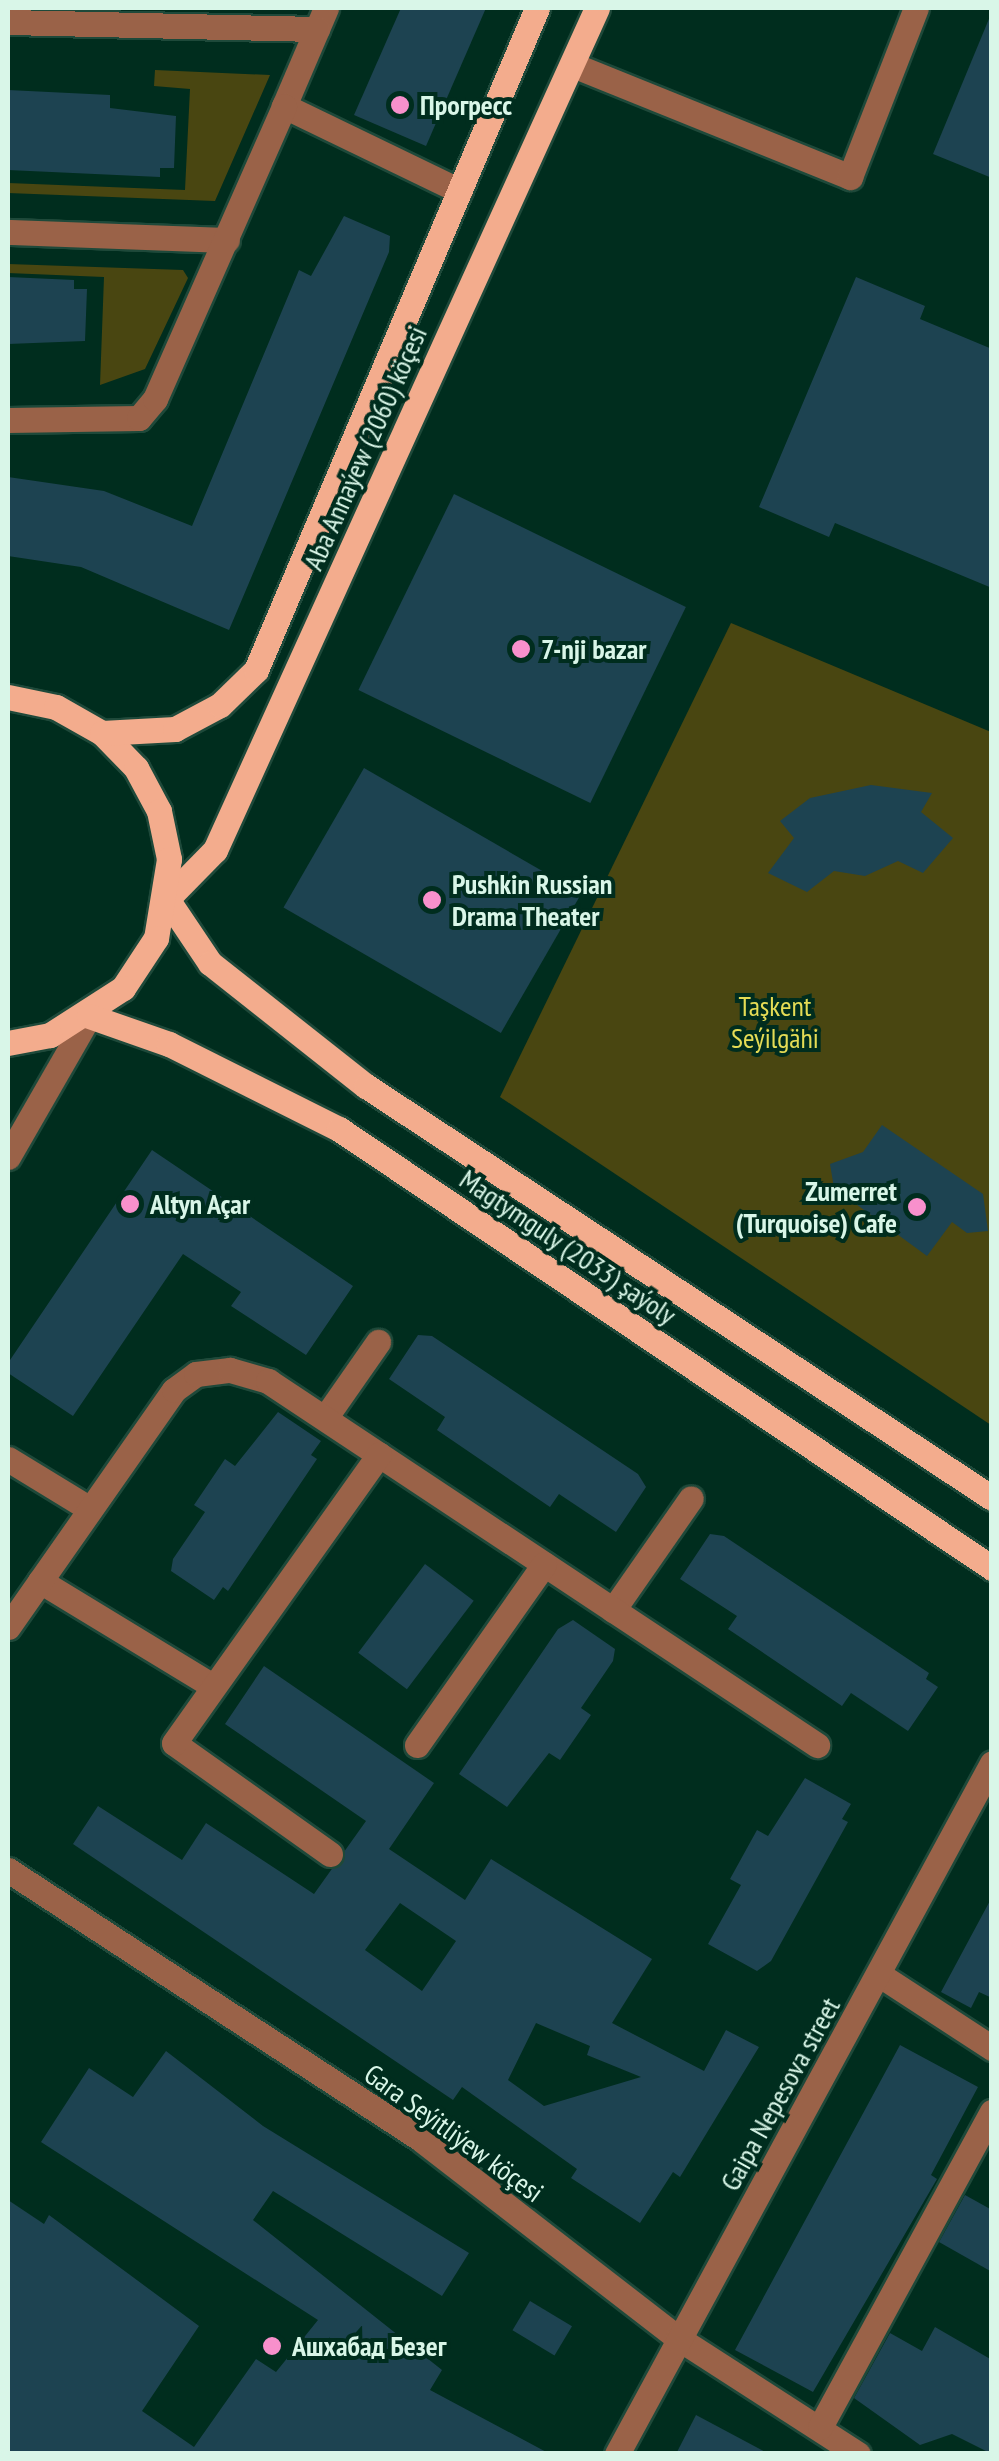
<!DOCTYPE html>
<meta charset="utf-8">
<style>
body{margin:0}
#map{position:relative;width:999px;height:2461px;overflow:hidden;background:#002d1e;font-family:"PT Sans Narrow",sans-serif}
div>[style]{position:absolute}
.green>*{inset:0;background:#494611}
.building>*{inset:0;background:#1d4351;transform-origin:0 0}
.roads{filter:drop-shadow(2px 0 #1e493a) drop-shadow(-2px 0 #1e493a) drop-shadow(0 2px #1e493a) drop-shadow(0 -2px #1e493a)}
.minor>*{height:25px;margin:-12.5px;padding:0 12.5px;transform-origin:12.5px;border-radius:12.5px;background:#9a6248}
.major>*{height:25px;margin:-12.5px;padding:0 12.5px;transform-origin:12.5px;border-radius:12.5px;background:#f3ac8d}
.dots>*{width:28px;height:28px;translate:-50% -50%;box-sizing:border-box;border:5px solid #002d1e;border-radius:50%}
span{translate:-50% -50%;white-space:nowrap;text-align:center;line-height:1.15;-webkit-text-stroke:8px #002d1e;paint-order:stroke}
.poi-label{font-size:28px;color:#d9f6e8;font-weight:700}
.left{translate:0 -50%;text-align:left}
.right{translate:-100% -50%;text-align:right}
.street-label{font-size:28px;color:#d9f6e8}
.park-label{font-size:28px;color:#e5dc55}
.frame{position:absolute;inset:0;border:10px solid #d9f6e8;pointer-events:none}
</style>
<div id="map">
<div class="green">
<div style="clip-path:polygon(155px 70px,270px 75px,215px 201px,8px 193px,8px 183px,185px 190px,190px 89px,154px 86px)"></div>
<div style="clip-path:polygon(8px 264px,183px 270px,188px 278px,145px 369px,100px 385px,104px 277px,8px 273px)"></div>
<div style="clip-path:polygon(731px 623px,991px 732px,991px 1425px,500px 1097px)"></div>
</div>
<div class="building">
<div style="clip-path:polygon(401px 8px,486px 8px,426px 146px,354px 115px)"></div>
<div style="clip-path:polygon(991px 14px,992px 14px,992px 178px,933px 154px)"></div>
<div style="clip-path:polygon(8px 90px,110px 95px,110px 108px,176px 116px,174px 168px,160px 168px,160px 177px,8px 170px)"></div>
<div style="clip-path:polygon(344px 216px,390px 236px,389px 252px,229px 630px,81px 567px,8px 556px,8px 477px,104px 491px,192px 526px,299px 270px,311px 276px)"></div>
<div style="clip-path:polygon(8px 277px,74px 280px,74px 289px,87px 289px,85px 341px,8px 344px)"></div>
<div style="clip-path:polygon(856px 277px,925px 306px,920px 319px,992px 349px,992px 588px,835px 523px,829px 537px,759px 507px)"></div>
<div style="left:454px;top:494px;width:258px;height:218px;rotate:26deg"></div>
<div style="left:364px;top:768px;width:251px;height:161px;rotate:30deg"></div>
<div style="clip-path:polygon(871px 785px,932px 793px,921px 812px,953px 838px,923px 873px,898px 861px,865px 876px,834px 871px,807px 892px,768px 873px,794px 838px,780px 821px,810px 798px)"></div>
<div style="clip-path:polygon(882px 1125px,983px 1194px,988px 1231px,967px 1233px,952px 1222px,927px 1256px,834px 1188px,830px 1164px,863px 1152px)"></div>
<div style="clip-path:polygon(152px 1150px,353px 1286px,306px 1355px,231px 1306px,241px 1292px,183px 1254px,73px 1416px,8px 1373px,8px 1363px)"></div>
<div style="clip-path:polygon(418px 1335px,432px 1336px,638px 1474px,646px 1487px,616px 1532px,559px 1494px,550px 1507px,437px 1430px,445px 1417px,389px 1379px)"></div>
<div style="clip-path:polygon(278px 1412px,321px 1441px,311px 1455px,317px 1459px,228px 1591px,223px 1587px,214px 1600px,171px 1571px,173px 1559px,205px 1512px,194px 1505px,225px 1459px,235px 1466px)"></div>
<div style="clip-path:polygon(710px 1534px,724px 1536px,929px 1673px,926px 1679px,938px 1687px,908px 1731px,851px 1693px,842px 1706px,728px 1629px,737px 1616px,680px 1579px)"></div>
<div style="left:425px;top:1564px;width:61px;height:111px;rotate:37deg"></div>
<div style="clip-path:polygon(573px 1620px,615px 1649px,613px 1661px,581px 1708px,591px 1715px,560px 1760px,549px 1753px,507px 1807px,459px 1774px,558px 1629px)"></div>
<div style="clip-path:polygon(evenodd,264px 1666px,434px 1783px,389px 1849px,465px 1900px,491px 1859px,652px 1959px,612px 2023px,704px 2071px,726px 2030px,759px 2047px,680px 2177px,673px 2172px,640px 2223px,571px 2178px,577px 2169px,462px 2087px,453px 2100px,73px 1844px,98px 1806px,182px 1860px,206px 1823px,314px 1894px,366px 1821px,225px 1724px,264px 1666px,400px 1903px,456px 1941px,422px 1991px,365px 1950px,400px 1903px,264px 1666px,536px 2023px,590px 2046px,587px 2055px,641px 2077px,544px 2106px,508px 2080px,536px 2023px)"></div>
<div style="clip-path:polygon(805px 1778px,851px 1804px,842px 1819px,848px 1822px,771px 1961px,757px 1971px,708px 1944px,741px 1885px,730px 1879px,757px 1830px,768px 1836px)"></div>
<div style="clip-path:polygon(992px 1897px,992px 1998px,979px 1992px,971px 2008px,941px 1992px)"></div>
<div style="clip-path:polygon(900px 2045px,978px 2087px,931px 2175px,937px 2179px,813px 2392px,735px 2350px)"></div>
<div style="clip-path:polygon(166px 2051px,263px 2126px,469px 2253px,442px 2296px,273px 2191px,253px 2220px,442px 2370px,430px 2390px,550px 2454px,8px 2454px,8px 2200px,44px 2224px,49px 2215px,199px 2326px,142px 2411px,194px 2447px,256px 2359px,276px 2372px,318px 2320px,41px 2142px,89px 2068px,133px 2097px)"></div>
<div style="clip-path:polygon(965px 2195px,992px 2210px,992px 2272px,939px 2242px)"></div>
<div style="left:530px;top:2301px;width:49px;height:34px;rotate:31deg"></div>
<div style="clip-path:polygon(935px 2327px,992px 2360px,992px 2454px,952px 2434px,920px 2445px,854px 2398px,890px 2333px,922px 2351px)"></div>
<div style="clip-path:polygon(696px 2415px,769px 2454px,676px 2454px)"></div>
</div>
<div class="roads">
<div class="minor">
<div style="left:326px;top:8px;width:107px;rotate:113.2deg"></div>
<div style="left:284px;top:106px;width:195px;rotate:25.8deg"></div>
<div style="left:8px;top:22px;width:309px;rotate:1.3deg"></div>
<div style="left:573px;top:65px;width:299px;rotate:22deg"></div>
<div style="left:850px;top:177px;width:181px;rotate:-68.7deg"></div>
<div style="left:8px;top:232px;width:219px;rotate:2.1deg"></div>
<div style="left:8px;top:420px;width:131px;rotate:-0.9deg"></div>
<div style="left:139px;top:418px;width:25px;rotate:-50deg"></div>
<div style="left:155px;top:399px;width:320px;rotate:-66.2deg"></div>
<div style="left:8px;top:1157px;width:163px;rotate:-60.1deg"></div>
<div style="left:325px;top:1418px;width:93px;rotate:-55.1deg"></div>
<div style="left:8px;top:1459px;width:96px;rotate:31.4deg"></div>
<div style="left:40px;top:1581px;width:200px;rotate:31.3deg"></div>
<div style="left:613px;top:1610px;width:136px;rotate:-55.1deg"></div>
<div style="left:8px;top:1627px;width:289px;rotate:-55deg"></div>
<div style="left:174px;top:1390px;width:27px;rotate:-36deg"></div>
<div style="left:196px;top:1374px;width:34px;rotate:-7deg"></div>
<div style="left:230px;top:1370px;width:40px;rotate:16deg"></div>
<div style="left:268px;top:1381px;width:659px;rotate:33.55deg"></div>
<div style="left:417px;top:1745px;width:221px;rotate:-54.9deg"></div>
<div style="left:330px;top:1854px;width:191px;rotate:-144.6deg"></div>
<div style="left:174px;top:1743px;width:354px;rotate:-54.6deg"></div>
<div style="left:8px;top:1870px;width:496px;rotate:33.1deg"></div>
<div style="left:423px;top:2141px;width:322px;rotate:37.7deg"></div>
<div style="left:678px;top:2338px;width:214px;rotate:32.8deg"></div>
<div style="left:880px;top:1975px;width:134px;rotate:33.1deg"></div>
<div style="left:820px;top:2427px;width:359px;rotate:-61.4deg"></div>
<div style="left:617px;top:2454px;width:786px;rotate:-61.51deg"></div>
</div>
<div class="major">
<div style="left:597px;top:8px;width:925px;rotate:114.4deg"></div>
<div style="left:215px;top:850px;width:69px;rotate:134.4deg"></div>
<div style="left:167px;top:899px;width:77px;rotate:56.1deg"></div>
<div style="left:210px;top:963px;width:199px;rotate:38.3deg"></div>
<div style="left:366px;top:1086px;width:749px;rotate:33.35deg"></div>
<div style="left:8px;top:697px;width:49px;rotate:11.8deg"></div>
<div style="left:56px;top:707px;width:53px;rotate:29.5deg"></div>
<div style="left:102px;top:733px;width:49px;rotate:45.8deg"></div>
<div style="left:136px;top:768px;width:49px;rotate:61.9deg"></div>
<div style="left:159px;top:811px;width:49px;rotate:78.2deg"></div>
<div style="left:169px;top:859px;width:80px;rotate:99.3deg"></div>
<div style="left:156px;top:938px;width:60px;rotate:123.4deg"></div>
<div style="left:123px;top:988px;width:87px;rotate:147.2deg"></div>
<div style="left:50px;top:1035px;width:43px;rotate:169.2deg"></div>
<div style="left:102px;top:733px;width:73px;rotate:-3.1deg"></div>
<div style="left:175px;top:729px;width:51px;rotate:-28.1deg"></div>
<div style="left:220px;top:705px;width:50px;rotate:-44.2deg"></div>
<div style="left:256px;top:670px;width:719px;rotate:-67deg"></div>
<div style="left:89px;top:1016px;width:85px;rotate:19.3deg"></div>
<div style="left:169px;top:1044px;width:190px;rotate:26.6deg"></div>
<div style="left:339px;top:1129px;width:787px;rotate:33.91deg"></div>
</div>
</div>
<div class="dots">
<div style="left:400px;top:105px;background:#f890cc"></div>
<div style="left:521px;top:649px;background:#f890cc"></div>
<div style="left:432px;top:900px;background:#f890cc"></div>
<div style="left:130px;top:1204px;background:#f890cc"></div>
<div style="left:917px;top:1207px;background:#f890cc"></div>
<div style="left:272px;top:2346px;background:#f890cc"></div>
</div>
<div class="poi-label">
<span class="left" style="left:420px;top:105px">Прогресс</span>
<span class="left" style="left:541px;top:649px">7-nji bazar</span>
<span class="left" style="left:452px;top:900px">Pushkin Russian<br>Drama Theater</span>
<span class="right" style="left:897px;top:1207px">Zumerret<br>(Turquoise) Cafe</span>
<span class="left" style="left:150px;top:1204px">Altyn Açar</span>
<span class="left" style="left:292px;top:2346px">Ашхабад Безег</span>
</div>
<div class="street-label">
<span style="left:365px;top:448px;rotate:-66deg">Aba Annaýew (2060) köçesi</span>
<span style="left:568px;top:1247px;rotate:34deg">Magtymguly (2033) şaýoly</span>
<span style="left:780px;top:2094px;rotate:-61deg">Gaipa Nepesova street</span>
<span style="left:454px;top:2133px;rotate:36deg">Gara Seýitliýew köçesi</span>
</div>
<div class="park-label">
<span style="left:775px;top:1022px">Taşkent<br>Seýilgähi</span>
</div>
<div class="frame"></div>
</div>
